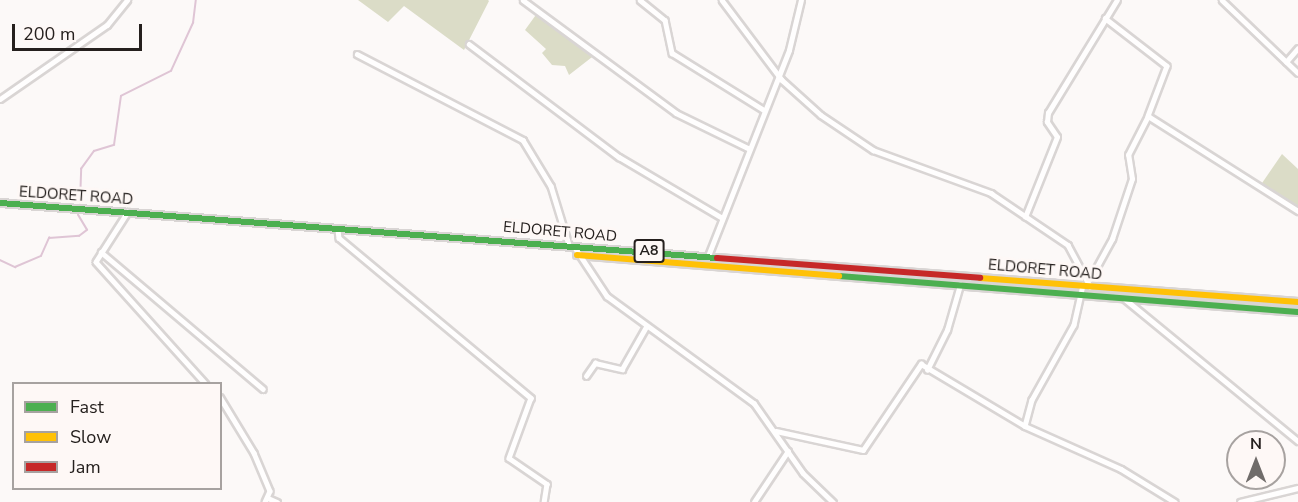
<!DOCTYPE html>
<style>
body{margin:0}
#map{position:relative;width:1298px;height:502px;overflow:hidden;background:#fcf9f8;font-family:"Nunito Sans",sans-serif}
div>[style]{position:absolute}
.forest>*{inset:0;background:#dbdcc7}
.stream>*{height:1.5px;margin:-0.75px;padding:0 0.75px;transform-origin:0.75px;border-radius:0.75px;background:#dfc5d5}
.roads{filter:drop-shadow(2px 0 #d9d5d4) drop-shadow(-2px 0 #d9d5d4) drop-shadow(0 2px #d9d5d4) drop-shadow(0 -2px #d9d5d4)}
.street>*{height:4.5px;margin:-2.25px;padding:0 2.25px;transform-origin:2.25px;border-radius:2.25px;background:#fffefe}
.fast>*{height:6px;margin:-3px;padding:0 3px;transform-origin:3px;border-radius:3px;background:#4caf50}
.slow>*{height:6px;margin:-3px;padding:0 3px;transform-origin:3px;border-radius:3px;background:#ffc107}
.jam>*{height:6px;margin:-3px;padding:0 3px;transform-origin:3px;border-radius:3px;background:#c62828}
span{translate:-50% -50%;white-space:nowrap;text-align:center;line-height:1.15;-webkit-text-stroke:6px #fef8f6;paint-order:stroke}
.shield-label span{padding:2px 4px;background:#fef8f6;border:2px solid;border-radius:4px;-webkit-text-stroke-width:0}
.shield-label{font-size:14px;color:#25201e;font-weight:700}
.street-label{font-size:15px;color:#25201e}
.legend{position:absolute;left:12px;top:382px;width:210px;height:108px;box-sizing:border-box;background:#fef8f6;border:2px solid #a7a2a0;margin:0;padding:8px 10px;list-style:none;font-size:18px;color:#25201e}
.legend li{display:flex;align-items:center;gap:12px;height:30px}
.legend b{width:30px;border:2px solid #a7a2a0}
.north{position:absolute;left:1226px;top:430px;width:60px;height:60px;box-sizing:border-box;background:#fef8f6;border:2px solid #a7a2a0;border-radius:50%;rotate:0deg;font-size:16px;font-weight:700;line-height:24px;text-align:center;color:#25201e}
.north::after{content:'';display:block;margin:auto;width:21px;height:27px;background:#706c6a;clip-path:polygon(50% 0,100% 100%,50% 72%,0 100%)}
.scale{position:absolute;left:12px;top:24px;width:130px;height:27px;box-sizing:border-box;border:3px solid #25201e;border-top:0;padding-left:8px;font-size:18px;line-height:21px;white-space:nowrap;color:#25201e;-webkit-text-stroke:4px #fef8f6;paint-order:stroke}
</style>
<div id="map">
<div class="forest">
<div style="clip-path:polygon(358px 0,488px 0,489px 1px,464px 50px,404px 6px,388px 22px)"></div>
<div style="clip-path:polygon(538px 12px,596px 54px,569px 75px,565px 66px,552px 65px,542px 53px,546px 49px,525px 30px)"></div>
<div style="clip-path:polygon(1282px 154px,1298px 169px,1298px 214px,1258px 189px)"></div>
</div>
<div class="stream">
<div style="left:80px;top:203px;width:34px;rotate:-88deg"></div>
<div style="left:81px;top:169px;width:22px;rotate:-54deg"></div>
<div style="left:94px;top:151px;width:21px;rotate:-17deg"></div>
<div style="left:114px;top:145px;width:49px;rotate:-81.9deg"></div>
<div style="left:121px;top:96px;width:56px;rotate:-26.6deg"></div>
<div style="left:171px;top:71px;width:53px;rotate:-65.4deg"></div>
<div style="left:193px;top:23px;width:23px;rotate:-83deg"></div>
<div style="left:0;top:260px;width:17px;rotate:25deg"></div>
<div style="left:15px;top:267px;width:28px;rotate:-23deg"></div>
<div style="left:41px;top:256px;width:20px;rotate:-66deg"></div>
<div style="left:49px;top:238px;width:30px;rotate:-4deg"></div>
<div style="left:79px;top:236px;width:10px;rotate:-37deg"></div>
<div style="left:87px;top:230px;width:17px;rotate:-121deg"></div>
</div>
<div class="roads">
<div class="street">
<div style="left:523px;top:0;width:190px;rotate:36.4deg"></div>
<div style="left:676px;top:113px;width:80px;rotate:25.9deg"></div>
<div style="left:640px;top:0;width:32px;rotate:39deg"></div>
<div style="left:665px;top:20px;width:34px;rotate:78deg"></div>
<div style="left:672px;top:53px;width:108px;rotate:31.8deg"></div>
<div style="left:722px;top:0;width:100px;rotate:53.1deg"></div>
<div style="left:782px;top:80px;width:52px;rotate:41.9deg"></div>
<div style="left:821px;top:115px;width:63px;rotate:33.9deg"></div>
<div style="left:873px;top:150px;width:126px;rotate:20deg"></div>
<div style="left:991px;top:193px;width:93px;rotate:34deg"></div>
<div style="left:1068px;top:245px;width:47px;rotate:61.8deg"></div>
<div style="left:1222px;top:0;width:105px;rotate:43.8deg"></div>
<div style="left:1105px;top:18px;width:78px;rotate:37.7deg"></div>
<div style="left:1167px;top:66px;width:53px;rotate:110.8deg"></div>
<div style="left:1148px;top:116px;width:178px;rotate:32.3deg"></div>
<div style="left:469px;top:44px;width:188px;rotate:37deg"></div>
<div style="left:619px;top:157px;width:118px;rotate:30.5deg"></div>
<div style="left:357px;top:54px;width:187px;rotate:27.4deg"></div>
<div style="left:523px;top:140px;width:54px;rotate:58.7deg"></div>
<div style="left:551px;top:186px;width:62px;rotate:73deg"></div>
<div style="left:1286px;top:62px;width:18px;rotate:-49deg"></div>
<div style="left:0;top:99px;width:130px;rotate:-34.7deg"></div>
<div style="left:107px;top:25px;width:32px;rotate:-51deg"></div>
<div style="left:128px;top:212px;width:59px;rotate:122.6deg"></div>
<div style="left:96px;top:262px;width:164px;rotate:48deg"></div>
<div style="left:1025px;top:217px;width:86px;rotate:-68.2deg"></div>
<div style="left:1057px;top:137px;width:18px;rotate:-124deg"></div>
<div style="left:1047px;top:122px;width:9px;rotate:-84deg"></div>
<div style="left:1048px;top:113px;width:132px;rotate:-58.6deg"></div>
<div style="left:338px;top:230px;width:8px;rotate:83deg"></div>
<div style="left:339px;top:238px;width:250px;rotate:39.8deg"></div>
<div style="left:531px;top:398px;width:64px;rotate:110.1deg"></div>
<div style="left:509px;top:458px;width:46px;rotate:34.4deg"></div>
<div style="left:547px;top:484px;width:18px;rotate:99deg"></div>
<div style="left:574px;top:246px;width:60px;rotate:56.6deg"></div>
<div style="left:607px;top:296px;width:182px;rotate:36.1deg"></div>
<div style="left:754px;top:403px;width:85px;rotate:55deg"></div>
<div style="left:803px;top:473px;width:42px;rotate:44deg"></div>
<div style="left:101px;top:252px;width:212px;rotate:40.2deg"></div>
<div style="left:708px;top:256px;width:221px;rotate:-68.5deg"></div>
<div style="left:789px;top:50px;width:51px;rotate:-76.5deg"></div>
<div style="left:1090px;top:279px;width:46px;rotate:-61.2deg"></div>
<div style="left:1112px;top:239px;width:63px;rotate:-71.6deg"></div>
<div style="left:1132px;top:179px;width:24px;rotate:-99deg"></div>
<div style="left:1128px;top:155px;width:44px;rotate:-62.9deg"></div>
<div style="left:1083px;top:285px;width:41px;rotate:102.7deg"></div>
<div style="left:1074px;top:325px;width:86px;rotate:119.2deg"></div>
<div style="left:1032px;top:400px;width:27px;rotate:105deg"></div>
<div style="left:1025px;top:426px;width:105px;rotate:24.1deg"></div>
<div style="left:1121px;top:469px;width:63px;rotate:31.4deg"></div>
<div style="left:1125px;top:299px;width:224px;rotate:39.4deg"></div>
<div style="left:927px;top:370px;width:45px;rotate:-63.4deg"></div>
<div style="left:947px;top:330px;width:47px;rotate:-73.9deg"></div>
<div style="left:586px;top:376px;width:16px;rotate:-55deg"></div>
<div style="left:595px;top:363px;width:28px;rotate:13deg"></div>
<div style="left:622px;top:369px;width:48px;rotate:-60.3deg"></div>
<div style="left:220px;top:397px;width:66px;rotate:58.7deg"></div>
<div style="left:254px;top:453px;width:41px;rotate:67.2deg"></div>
<div style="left:270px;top:491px;width:12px;rotate:114deg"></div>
<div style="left:776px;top:431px;width:89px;rotate:12.3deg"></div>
<div style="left:863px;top:450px;width:104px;rotate:-56deg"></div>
<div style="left:921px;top:364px;width:121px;rotate:30.8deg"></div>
<div style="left:268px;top:498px;width:10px;rotate:24deg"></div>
<div style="left:754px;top:502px;width:61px;rotate:-56.3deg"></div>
<div style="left:1240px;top:502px;width:60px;rotate:-13.6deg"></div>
</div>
<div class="fast">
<div style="left:0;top:203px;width:719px;rotate:4.39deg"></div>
<div style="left:839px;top:276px;width:460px;rotate:4.5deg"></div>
</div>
<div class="slow">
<div style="left:577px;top:255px;width:263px;rotate:4.6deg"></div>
<div style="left:980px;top:278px;width:319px;rotate:4.3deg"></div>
</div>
<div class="jam">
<div style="left:717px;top:258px;width:264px;rotate:4.3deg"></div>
</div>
</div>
<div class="shield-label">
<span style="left:649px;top:251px">A8</span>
</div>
<div class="street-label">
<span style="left:76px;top:196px;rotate:4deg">ELDORET ROAD</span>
<span style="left:560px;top:232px;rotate:5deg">ELDORET ROAD</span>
<span style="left:1045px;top:270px;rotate:5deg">ELDORET ROAD</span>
</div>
<ul class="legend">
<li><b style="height:8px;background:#4caf50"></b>Fast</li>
<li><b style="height:8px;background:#ffc107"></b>Slow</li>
<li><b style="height:8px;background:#c62828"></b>Jam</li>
</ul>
<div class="north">N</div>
<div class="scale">200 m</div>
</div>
